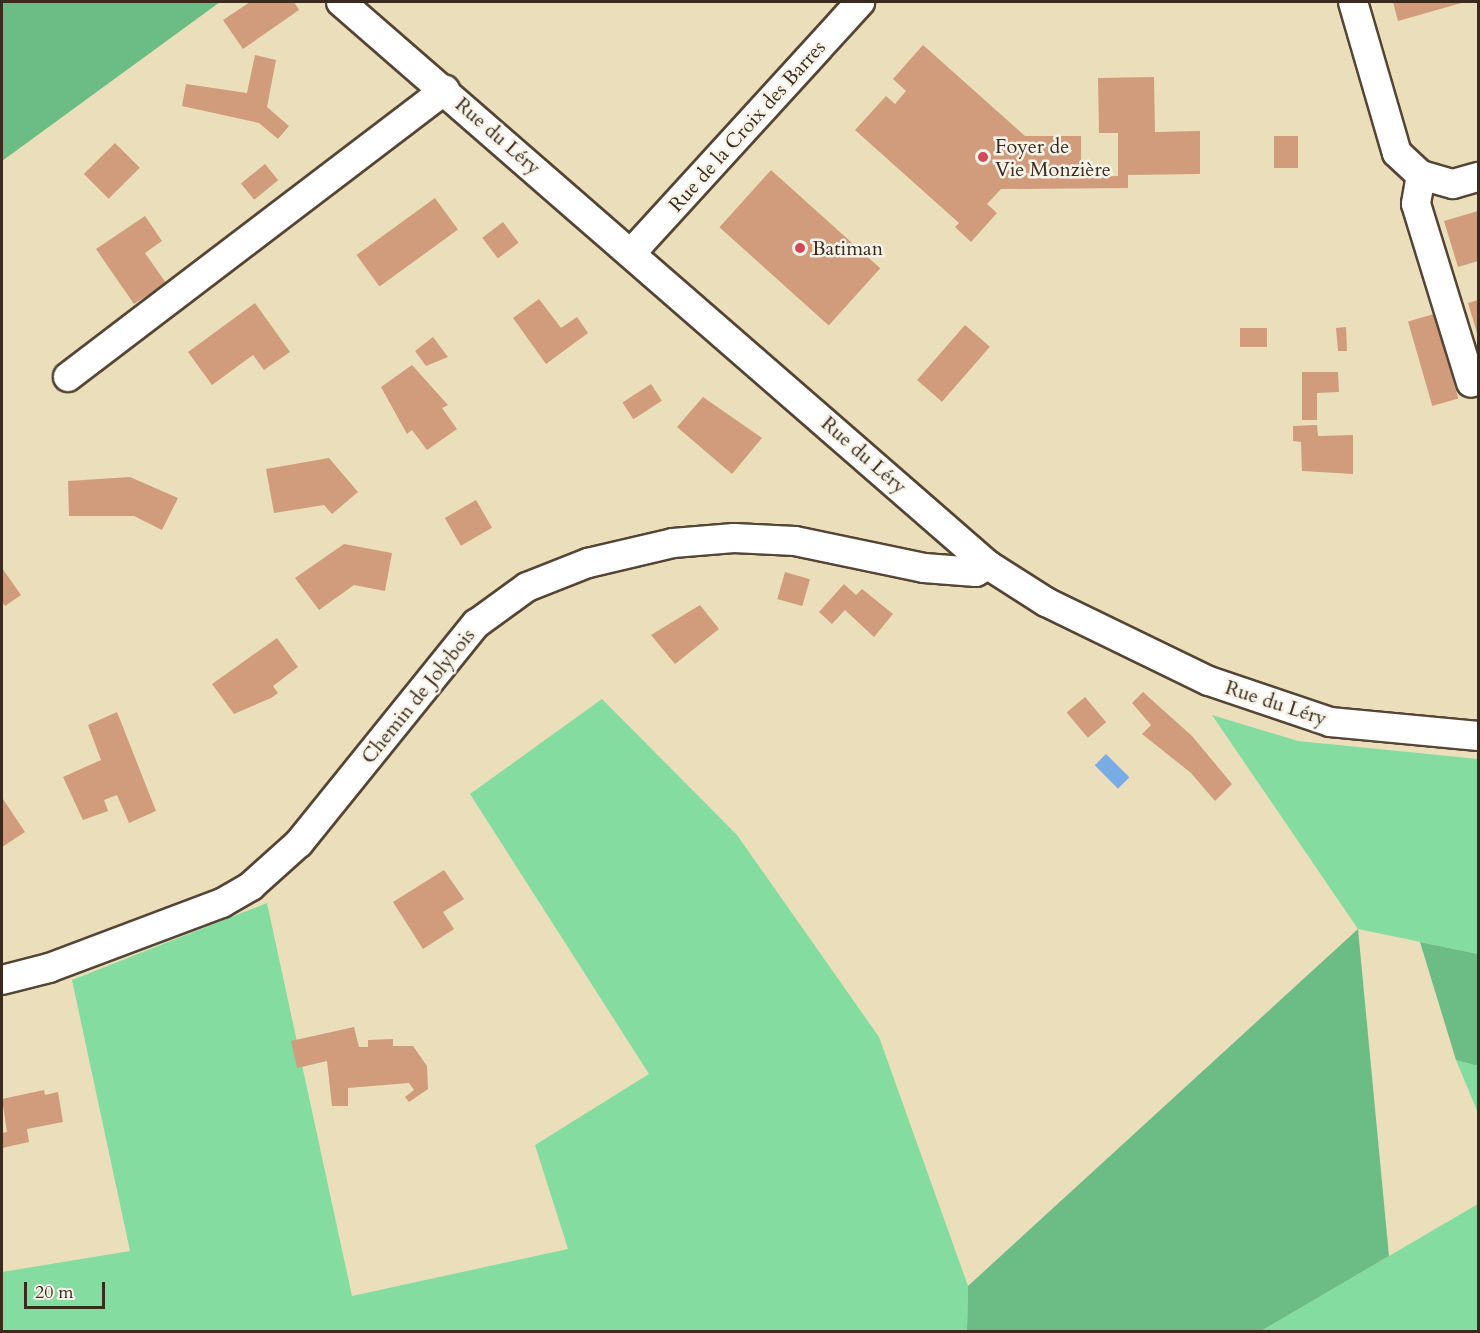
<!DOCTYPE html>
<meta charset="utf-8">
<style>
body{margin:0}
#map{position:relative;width:1480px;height:1333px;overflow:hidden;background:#eadfba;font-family:Cardo,serif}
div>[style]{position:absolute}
.green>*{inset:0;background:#85dca0}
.forest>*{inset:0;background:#6cbc86}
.water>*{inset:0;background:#79ace5;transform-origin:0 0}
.building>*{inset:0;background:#d09c7c;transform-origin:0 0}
.roads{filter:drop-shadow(2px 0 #554535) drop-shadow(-2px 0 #554535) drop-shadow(0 2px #554535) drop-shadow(0 -2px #554535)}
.minor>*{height:28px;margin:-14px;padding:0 14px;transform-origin:14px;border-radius:14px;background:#fff}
.dots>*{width:16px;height:16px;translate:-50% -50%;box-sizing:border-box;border:3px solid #f7f3e8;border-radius:50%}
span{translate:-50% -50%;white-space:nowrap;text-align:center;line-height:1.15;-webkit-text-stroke:5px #f7f3e8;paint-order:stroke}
.street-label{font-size:20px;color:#3b2a1e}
.poi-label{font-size:20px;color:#3b2a1e}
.left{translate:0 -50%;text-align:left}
.frame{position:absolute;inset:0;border:3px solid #3b2a1e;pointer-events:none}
.scale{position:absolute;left:24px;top:1282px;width:81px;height:27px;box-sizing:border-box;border:3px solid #3b2a1e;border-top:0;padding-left:8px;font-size:18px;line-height:21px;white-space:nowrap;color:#3b2a1e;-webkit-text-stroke:4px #f7f3e8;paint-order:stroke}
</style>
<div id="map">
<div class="green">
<div style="clip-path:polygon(602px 699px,737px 835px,879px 1037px,968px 1286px,967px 1332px,2px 1332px,2px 1272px,130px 1251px,72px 980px,267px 903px,352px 1296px,568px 1249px,535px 1145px,649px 1074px,470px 794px)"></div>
<div style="clip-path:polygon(1212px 715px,1298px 741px,1478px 759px,1478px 954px,1358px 929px)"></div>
<div style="clip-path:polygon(1456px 1060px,1478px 1066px,1478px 1113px)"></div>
<div style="clip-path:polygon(1478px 1204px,1478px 1331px,1261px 1331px,1389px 1256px)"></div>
</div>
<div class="forest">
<div style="clip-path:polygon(2px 2px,220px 2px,2px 161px)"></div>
<div style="clip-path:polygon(1358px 929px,1389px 1256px,1261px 1331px,967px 1331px,968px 1286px)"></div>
<div style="clip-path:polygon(1420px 942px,1478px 954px,1478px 1066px,1456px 1060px)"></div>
</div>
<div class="water">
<div style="left:1106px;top:754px;width:33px;height:16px;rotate:45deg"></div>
</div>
<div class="building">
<div style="clip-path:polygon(250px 2px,294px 2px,299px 10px,243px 49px,223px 20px)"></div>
<div style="clip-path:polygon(1393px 2px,1465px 2px,1398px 21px)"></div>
<div style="clip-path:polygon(923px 45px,1025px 136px,1081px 136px,1081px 177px,1118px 176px,1118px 133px,1099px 133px,1098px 78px,1154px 77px,1155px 132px,1200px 131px,1200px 174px,1128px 175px,1128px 188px,1001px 189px,987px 204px,997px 213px,971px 242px,955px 227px,959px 223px,855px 130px,886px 96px,895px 104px,906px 91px,893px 79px)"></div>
<div style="clip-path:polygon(255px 55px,276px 60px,267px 107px,289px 126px,278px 139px,259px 123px,182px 106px,186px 84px,247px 93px)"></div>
<div style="left:1274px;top:136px;width:24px;height:32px"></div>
<div style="left:115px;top:143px;width:35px;height:44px;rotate:45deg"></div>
<div style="left:265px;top:164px;width:21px;height:31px;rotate:51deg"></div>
<div style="left:771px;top:170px;width:147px;height:77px;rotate:42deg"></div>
<div style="left:435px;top:198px;width:39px;height:97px;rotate:54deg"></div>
<div style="clip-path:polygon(1478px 211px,1478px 261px,1458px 267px,1444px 221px)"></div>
<div style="clip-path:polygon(145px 216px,162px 241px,145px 253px,166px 283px,134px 304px,96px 249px)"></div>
<div style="left:503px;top:222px;width:26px;height:26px;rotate:53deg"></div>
<div style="clip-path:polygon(539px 299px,561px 328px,577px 317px,588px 333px,546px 364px,513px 318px)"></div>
<div style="clip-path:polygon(1478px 300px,1478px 336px,1468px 303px)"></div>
<div style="clip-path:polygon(255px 303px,290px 352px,264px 370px,253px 355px,212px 385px,188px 352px)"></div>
<div style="left:1434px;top:314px;width:88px;height:27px;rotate:74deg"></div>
<div style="left:965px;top:325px;width:33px;height:73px;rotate:41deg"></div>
<div style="clip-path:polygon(1346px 327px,1347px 351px,1338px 351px,1336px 328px)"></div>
<div style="left:1240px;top:328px;width:27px;height:19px"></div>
<div style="clip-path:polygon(433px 337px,448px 357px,426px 366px,415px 351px)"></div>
<div style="clip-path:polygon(412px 365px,448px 405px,442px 408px,457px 429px,427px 450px,412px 430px,407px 434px,381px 387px)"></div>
<div style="clip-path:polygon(1302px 372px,1338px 372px,1339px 392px,1317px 393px,1317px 420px,1302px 420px)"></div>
<div style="left:651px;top:384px;width:20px;height:34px;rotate:57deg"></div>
<div style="clip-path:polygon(703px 397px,762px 438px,732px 474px,677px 427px)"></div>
<div style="clip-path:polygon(1317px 425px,1318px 436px,1353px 435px,1353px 474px,1302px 471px,1301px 442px,1293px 441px,1293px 426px)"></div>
<div style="clip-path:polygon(329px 458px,358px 492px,332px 514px,324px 505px,274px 513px,266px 469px)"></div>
<div style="clip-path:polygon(130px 477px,178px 498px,162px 530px,134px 516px,69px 516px,68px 481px)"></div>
<div style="left:476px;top:500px;width:32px;height:36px;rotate:60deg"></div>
<div style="clip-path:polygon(344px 544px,392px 553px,385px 591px,354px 585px,319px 610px,295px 578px)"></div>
<div style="clip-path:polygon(2px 568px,21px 595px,5px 606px,2px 602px)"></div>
<div style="left:785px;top:572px;width:26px;height:28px;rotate:16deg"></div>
<div style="clip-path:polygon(844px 584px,856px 595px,862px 589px,893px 614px,874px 637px,845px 610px,832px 624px,819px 612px)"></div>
<div style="clip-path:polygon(700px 605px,719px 629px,675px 664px,651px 635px)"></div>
<div style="clip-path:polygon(277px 638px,298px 667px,273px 686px,278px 693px,271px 698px,234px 714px,212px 684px)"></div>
<div style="clip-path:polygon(1143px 692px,1192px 736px,1232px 784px,1215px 801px,1191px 773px,1142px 734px,1151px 725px,1132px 703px)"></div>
<div style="left:1085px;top:697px;width:33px;height:24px;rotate:50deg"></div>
<div style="clip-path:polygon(117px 712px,156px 811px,129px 823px,117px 795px,104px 800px,108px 811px,83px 820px,63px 777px,101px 760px,88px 725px)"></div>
<div style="clip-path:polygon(3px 799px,25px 832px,2px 847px,2px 801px)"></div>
<div style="clip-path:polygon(444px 870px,464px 899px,443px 912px,454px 929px,423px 949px,393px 902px)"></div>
<div style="clip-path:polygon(354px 1027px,359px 1047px,368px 1047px,368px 1040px,393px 1039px,393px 1046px,413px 1046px,427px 1066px,428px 1089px,409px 1102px,405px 1097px,414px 1090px,409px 1083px,348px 1088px,348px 1106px,332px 1106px,327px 1061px,297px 1068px,291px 1041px)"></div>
<div style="clip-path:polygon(44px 1090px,45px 1095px,58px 1092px,63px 1122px,27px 1129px,29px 1142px,2px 1148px,2px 1133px,7px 1132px,2px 1099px)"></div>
</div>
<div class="roads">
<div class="minor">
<div style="left:341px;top:2px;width:858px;rotate:41.03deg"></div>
<div style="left:988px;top:565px;width:69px;rotate:32.5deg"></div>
<div style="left:1046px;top:602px;width:181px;rotate:25.9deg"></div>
<div style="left:1209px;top:681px;width:128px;rotate:18.7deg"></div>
<div style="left:1330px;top:722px;width:149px;rotate:5.4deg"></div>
<div style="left:1353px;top:2px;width:157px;rotate:73.8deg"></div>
<div style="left:1397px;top:153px;width:33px;rotate:43deg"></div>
<div style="left:1421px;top:175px;width:33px;rotate:16deg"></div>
<div style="left:1453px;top:184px;width:26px;rotate:-16deg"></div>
<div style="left:1421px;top:175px;width:29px;rotate:100deg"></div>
<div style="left:1416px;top:204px;width:187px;rotate:72.9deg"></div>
<div style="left:633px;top:251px;width:337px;rotate:-47.6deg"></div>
<div style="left:68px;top:377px;width:474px;rotate:-37.3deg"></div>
<div style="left:2px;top:980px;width:49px;rotate:-14.3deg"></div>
<div style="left:49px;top:968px;width:185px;rotate:-20.6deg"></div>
<div style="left:222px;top:903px;width:34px;rotate:-30deg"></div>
<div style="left:251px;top:886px;width:64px;rotate:-41.9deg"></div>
<div style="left:299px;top:843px;width:282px;rotate:-51.1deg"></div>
<div style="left:476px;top:624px;width:63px;rotate:-36deg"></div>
<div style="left:527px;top:587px;width:66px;rotate:-21.5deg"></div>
<div style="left:588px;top:563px;width:87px;rotate:-13.2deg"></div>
<div style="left:673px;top:543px;width:61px;rotate:-4.7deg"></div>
<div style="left:734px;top:538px;width:61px;rotate:2.8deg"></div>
<div style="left:795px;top:541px;width:132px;rotate:11.8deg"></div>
<div style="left:924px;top:568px;width:52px;rotate:4.4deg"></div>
<div style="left:976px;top:572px;width:14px;rotate:-30deg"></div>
</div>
</div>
<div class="dots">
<div style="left:983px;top:157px;background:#d1495b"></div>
<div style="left:800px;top:248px;background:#d1495b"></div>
</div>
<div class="street-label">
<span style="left:747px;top:126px;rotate:-48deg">Rue de la Croix des Barres</span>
<span style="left:498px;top:136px;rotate:41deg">Rue du Léry</span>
<span style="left:864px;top:455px;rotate:41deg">Rue du Léry</span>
<span style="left:418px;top:696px;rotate:-51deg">Chemin de Jolybois</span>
<span style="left:1276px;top:703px;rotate:18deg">Rue du Léry</span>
</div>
<div class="poi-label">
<span class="left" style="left:995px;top:158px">Foyer de<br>Vie Monzière</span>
<span class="left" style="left:812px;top:248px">Batiman</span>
</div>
<div class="frame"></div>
<div class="scale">20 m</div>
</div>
